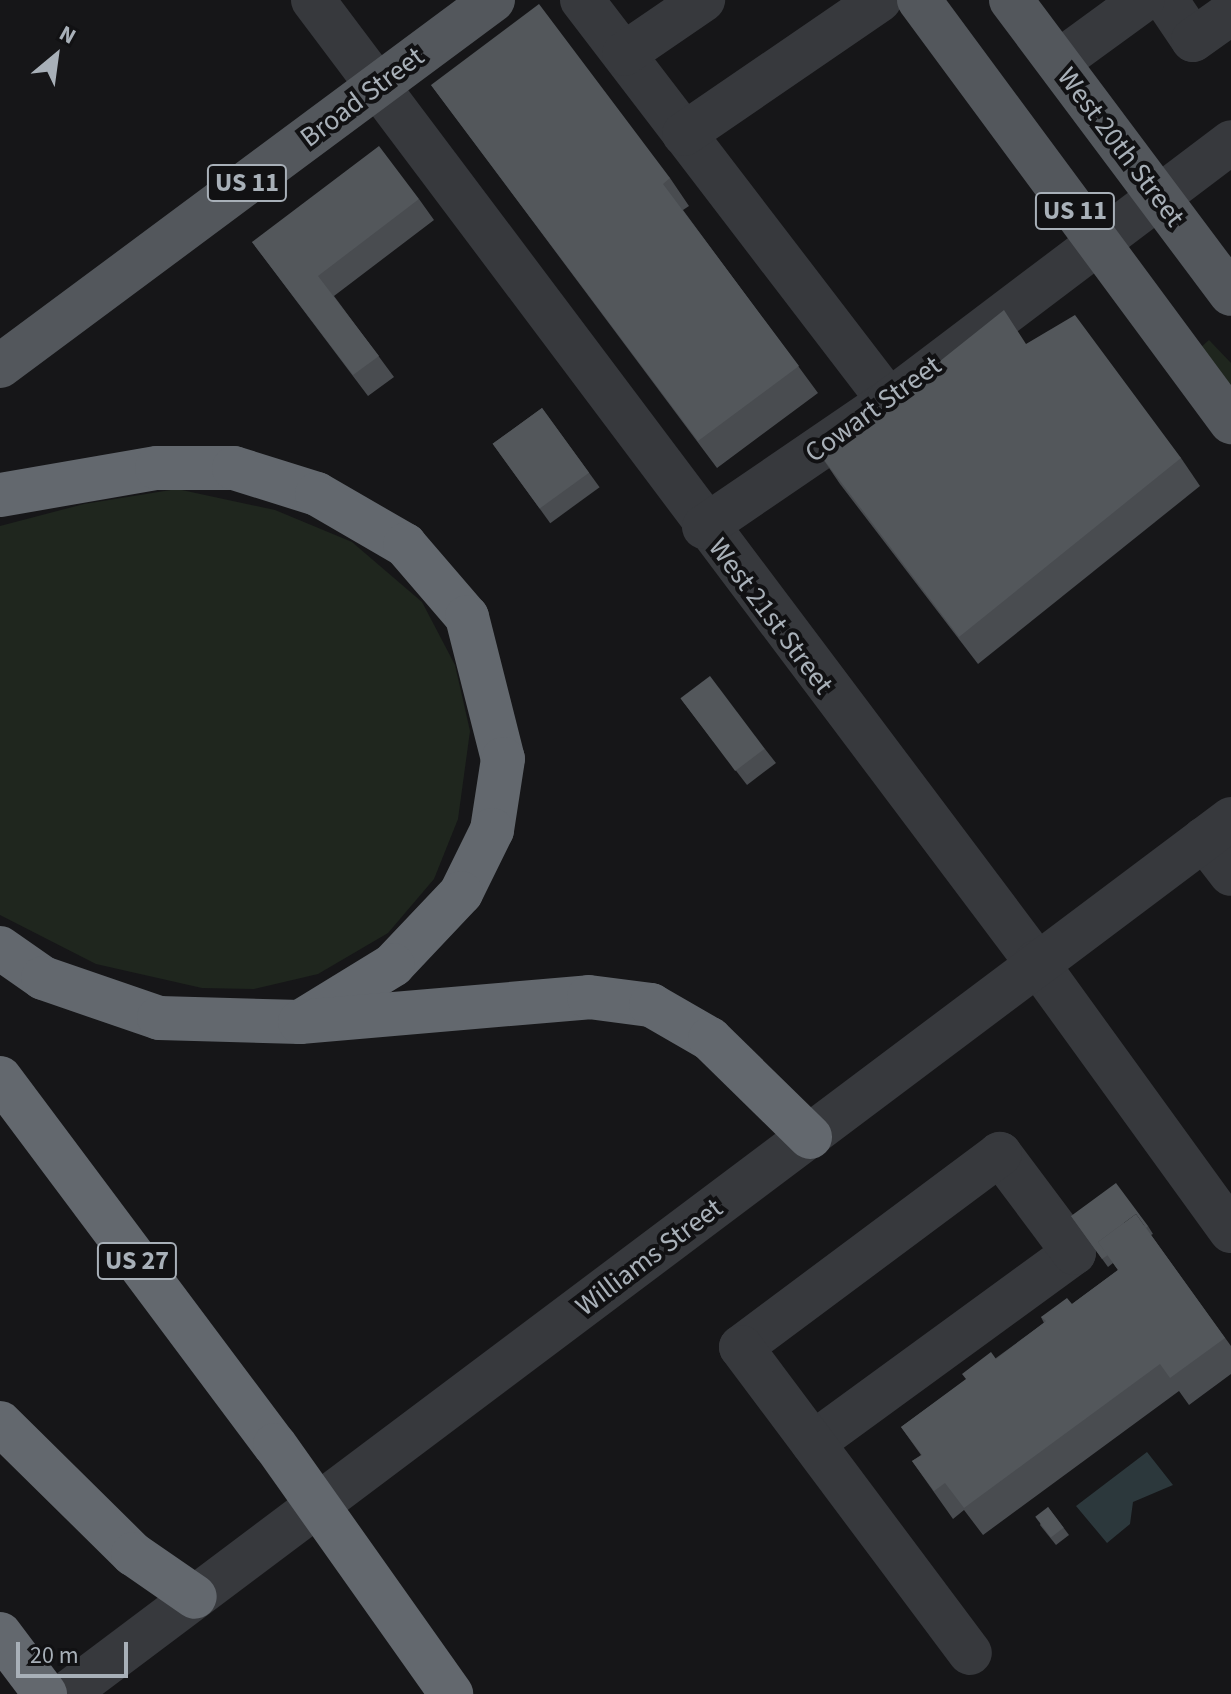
<!DOCTYPE html>
<style>
body{margin:0}
#map{position:relative;width:1231px;height:1694px;overflow:hidden;background:#161618;font-family:"Source Sans 3",sans-serif}
div>[style]{position:absolute}
.green>*{inset:0;background:#1f261e}
.water>*{inset:0;background:#2c383c}
.minor>*{height:44px;margin:-22px;padding:0 22px;transform-origin:22px;border-radius:22px;background:#37393d}
.major>*{height:44px;margin:-22px;padding:0 22px;transform-origin:22px;border-radius:22px;background:#53575c}
.highway>*{height:44px;margin:-22px;padding:0 22px;transform-origin:22px;border-radius:22px;background:#63686e}
.wall>*{inset:0;background:#494c50;transform-origin:0 0}
.building>*{inset:0;background:#53575b;transform-origin:0 0}
span{translate:-50% -50%;white-space:nowrap;text-align:center;line-height:1.15;-webkit-text-stroke:8px #111113;paint-order:stroke}
.shield-label span{padding:2px 6px;background:#111113;border:2px solid;border-radius:6px;-webkit-text-stroke-width:0}
.shield-label{font-size:26px;color:#a8b0b8;font-weight:700}
.street-label{font-size:28px;color:#a8b0b8}
.north{position:absolute;left:16px;top:16px;width:80px;height:80px;-webkit-text-stroke:6px #111113;paint-order:stroke;rotate:29deg;font-size:22px;font-weight:700;line-height:32px;text-align:center;color:#a8b0b8}
.north::after{content:'';display:block;margin:auto;width:28px;height:36px;background:#a8b0b8;clip-path:polygon(50% 0,100% 100%,50% 72%,0 100%)}
.scale{position:absolute;left:16px;top:1642px;width:112px;height:36px;box-sizing:border-box;border:4px solid #a8b0b8;border-top:0;padding-left:10px;font-size:24px;line-height:28px;white-space:nowrap;color:#a8b0b8;-webkit-text-stroke:6px #111113;paint-order:stroke}
</style>
<div id="map">
<div class="green">
<div style="clip-path:polygon(1209px 340px,1231px 363px,1231px 388px,1201px 347px)"></div>
<div style="clip-path:polygon(177px 489px,275px 510px,352px 542px,422px 602px,455px 665px,470px 731px,458px 819px,434px 879px,388px 933px,318px 974px,254px 989px,202px 988px,96px 964px,0 915px,0 526px,84px 504px)"></div>
</div>
<div class="water">
<div style="clip-path:polygon(1147px 1452px,1173px 1485px,1133px 1502px,1130px 1524px,1107px 1543px,1076px 1506px)"></div>
</div>
<div class="minor">
<div style="left:313px;top:0;width:1203px;rotate:53.07deg"></div>
<div style="left:1036px;top:962px;width:332px;rotate:54.1deg"></div>
<div style="left:582px;top:0;width:505px;rotate:52.56deg"></div>
<div style="left:1166px;top:0;width:48px;rotate:56deg"></div>
<div style="left:1193px;top:40px;width:47px;rotate:-35.4deg"></div>
<div style="left:624px;top:54px;width:96px;rotate:-34.4deg"></div>
<div style="left:1058px;top:62px;width:105px;rotate:-36.1deg"></div>
<div style="left:684px;top:134px;width:237px;rotate:-34.4deg"></div>
<div style="left:704px;top:527px;width:224px;rotate:-34.3deg"></div>
<div style="left:889px;top:401px;width:429px;rotate:-37.1deg"></div>
<div style="left:1204px;top:839px;width:44px;rotate:52.4deg"></div>
<div style="left:813px;top:1443px;width:323px;rotate:-36.1deg"></div>
<div style="left:1074px;top:1253px;width:124px;rotate:-126.8deg"></div>
<div style="left:1000px;top:1154px;width:323px;rotate:143.3deg"></div>
<div style="left:741px;top:1347px;width:382px;rotate:53.2deg"></div>
<div style="left:66px;top:1694px;width:1457px;rotate:-36.91deg"></div>
</div>
<div class="major">
<div style="left:919px;top:0;width:525px;rotate:53.52deg"></div>
<div style="left:1011px;top:0;width:367px;rotate:53.2deg"></div>
<div style="left:0;top:366px;width:614px;rotate:-36.59deg"></div>
</div>
<div class="highway">
<div style="left:0;top:495px;width:159px;rotate:-9.8deg"></div>
<div style="left:157px;top:468px;width:77px"></div>
<div style="left:234px;top:468px;width:87px;rotate:17.4deg"></div>
<div style="left:317px;top:494px;width:102px;rotate:30.1deg"></div>
<div style="left:405px;top:545px;width:95px;rotate:49.3deg"></div>
<div style="left:467px;top:617px;width:146px;rotate:75.8deg"></div>
<div style="left:503px;top:759px;width:72px;rotate:98.8deg"></div>
<div style="left:492px;top:830px;width:70px;rotate:116.2deg"></div>
<div style="left:461px;top:893px;width:99px;rotate:133.4deg"></div>
<div style="left:393px;top:965px;width:109px;rotate:148.5deg"></div>
<div style="left:0;top:948px;width:52px;rotate:34.9deg"></div>
<div style="left:43px;top:978px;width:123px;rotate:19deg"></div>
<div style="left:159px;top:1018px;width:141px;rotate:1.6deg"></div>
<div style="left:300px;top:1022px;width:290px;rotate:-4.9deg"></div>
<div style="left:589px;top:997px;width:63px;rotate:7.4deg"></div>
<div style="left:651px;top:1005px;width:68px;rotate:30deg"></div>
<div style="left:710px;top:1039px;width:140px;rotate:44.4deg"></div>
<div style="left:0;top:1078px;width:459px;rotate:53.2deg"></div>
<div style="left:275px;top:1445px;width:305px;rotate:54.7deg"></div>
<div style="left:0;top:1423px;width:187px;rotate:44.6deg"></div>
<div style="left:133px;top:1554px;width:75px;rotate:34.7deg"></div>
<div style="left:0;top:1634px;width:75px;rotate:53.1deg"></div>
</div>
<div class="wall">
<div style="clip-path:polygon(431px 85px,670px 178px,689px 206px,683px 210px,818px 393px,717px 468px)"></div>
<div style="clip-path:polygon(419px 199px,434px 220px,334px 296px,394px 377px,368px 396px,252px 242px)"></div>
<div style="clip-path:polygon(1027px 344px,1181px 458px,1200px 486px,978px 664px,840px 484px,821px 456px)"></div>
<div style="left:542px;top:408px;width:98px;height:61px;rotate:54deg"></div>
<div style="clip-path:polygon(681px 699px,765px 749px,776px 763px,747px 785px)"></div>
<div style="clip-path:polygon(1071px 1216px,1148px 1226px,1153px 1234px,1151px 1235px,1231px 1346px,1231px 1374px,1189px 1405px,1179px 1391px,983px 1535px,964px 1510px,953px 1519px,912px 1461px,921px 1455px,901px 1427px,1044px 1323px,1041px 1317px,1072px 1304px,1118px 1270px,1113px 1263px,1108px 1267px)"></div>
<div style="clip-path:polygon(1048px 1507px,1069px 1535px,1056px 1545px,1040px 1525px)"></div>
</div>
<div class="building">
<div style="clip-path:polygon(539px 4px,670px 178px,663px 184px,799px 366px,698px 441px,431px 85px)"></div>
<div style="clip-path:polygon(379px 146px,419px 199px,318px 276px,379px 356px,353px 375px,252px 242px)"></div>
<div style="clip-path:polygon(1004px 310px,1026px 344px,1075px 315px,1181px 458px,959px 637px,821px 456px)"></div>
<div style="left:542px;top:408px;width:80px;height:61px;rotate:54deg"></div>
<div style="left:710px;top:676px;width:91px;height:37px;rotate:53deg"></div>
<div style="clip-path:polygon(1116px 1183px,1148px 1226px,1146px 1228px,1136px 1214px,1098px 1242px,1108px 1255px,1102px 1259px,1071px 1216px)"></div>
<div style="clip-path:polygon(1136px 1214px,1225px 1338px,1170px 1378px,1160px 1364px,964px 1508px,945px 1483px,934px 1491px,912px 1461px,922px 1455px,901px 1427px,966px 1379px,962px 1374px,991px 1352px,996px 1359px,1046px 1321px,1041px 1317px,1067px 1298px,1072px 1304px,1118px 1270px,1098px 1242px)"></div>
<div style="left:1048px;top:1507px;width:26px;height:16px;rotate:53deg"></div>
</div>
<div class="shield-label">
<span style="left:247px;top:183px">US 11</span>
<span style="left:1075px;top:211px">US 11</span>
<span style="left:137px;top:1261px">US 27</span>
</div>
<div class="street-label">
<span style="left:362px;top:97px;rotate:-37deg">Broad Street</span>
<span style="left:1121px;top:147px;rotate:53deg">West 20th Street</span>
<span style="left:873px;top:409px;rotate:-36deg">Cowart Street</span>
<span style="left:771px;top:616px;rotate:53deg">West 21st Street</span>
<span style="left:649px;top:1257px;rotate:-37deg">Williams Street</span>
</div>
<div class="north">N</div>
<div class="scale">20 m</div>
</div>
